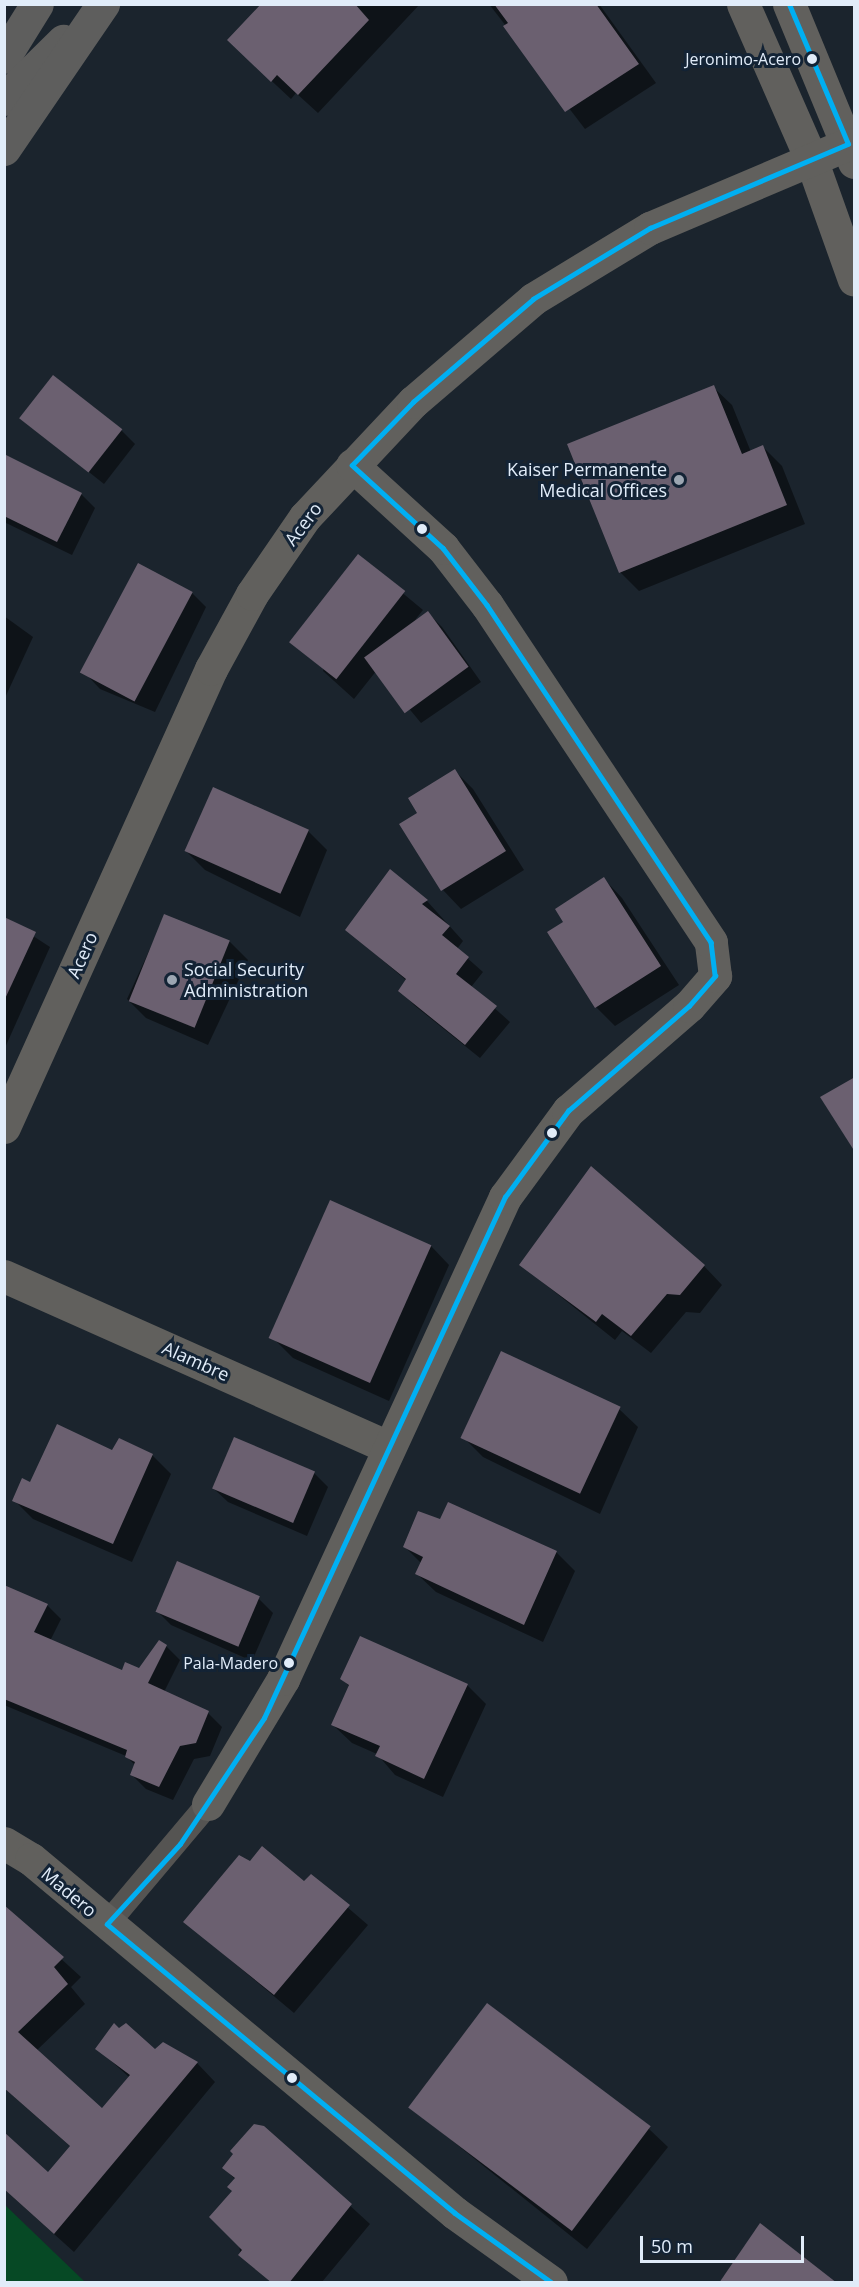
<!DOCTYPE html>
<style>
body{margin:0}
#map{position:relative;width:859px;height:2287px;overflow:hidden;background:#1b242d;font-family:"Open Sans",sans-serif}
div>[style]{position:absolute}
.green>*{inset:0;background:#064925}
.shadow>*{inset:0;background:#0007}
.building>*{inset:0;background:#6b6070;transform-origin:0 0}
.street>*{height:24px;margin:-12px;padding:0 12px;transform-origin:12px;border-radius:12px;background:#555452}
.secondary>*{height:33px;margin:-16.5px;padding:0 16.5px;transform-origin:16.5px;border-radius:16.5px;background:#61605d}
.primary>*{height:33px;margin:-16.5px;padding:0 16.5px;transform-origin:16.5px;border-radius:16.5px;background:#5e5e5d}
.bus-1>*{height:4.5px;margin:-2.25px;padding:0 2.25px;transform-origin:2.25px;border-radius:2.25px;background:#00aff2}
.dots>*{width:16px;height:16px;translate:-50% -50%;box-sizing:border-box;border:3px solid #132335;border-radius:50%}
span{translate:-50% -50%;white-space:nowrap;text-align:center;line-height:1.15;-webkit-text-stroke:6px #132335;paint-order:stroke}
.bus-label{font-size:16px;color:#e1ecf9}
.right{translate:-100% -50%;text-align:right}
.poi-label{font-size:18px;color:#e1ecf9}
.left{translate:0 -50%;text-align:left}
.street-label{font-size:18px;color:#e1ecf9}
.frame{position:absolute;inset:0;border:6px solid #e1ecf9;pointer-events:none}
.scale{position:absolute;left:640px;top:2236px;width:164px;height:27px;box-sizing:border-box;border:3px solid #e1ecf9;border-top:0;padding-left:8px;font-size:18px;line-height:21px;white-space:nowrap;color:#e1ecf9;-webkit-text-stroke:4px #132335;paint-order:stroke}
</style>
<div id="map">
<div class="green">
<div style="clip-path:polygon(4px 2205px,5px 2205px,85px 2282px,5px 2282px)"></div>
</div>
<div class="shadow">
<div style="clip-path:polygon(263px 4px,420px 4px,318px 113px,296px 93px,291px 99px,248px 59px)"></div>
<div style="clip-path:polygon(489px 4px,599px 4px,656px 83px,585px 129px)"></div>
<div style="clip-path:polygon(713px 387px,732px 405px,751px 452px,763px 447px,782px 466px,805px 524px,639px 591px,620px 572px)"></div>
<div style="clip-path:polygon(21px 418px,121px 430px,135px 444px,104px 484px)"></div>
<div style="clip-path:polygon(4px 456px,81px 494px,95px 508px,72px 555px,4px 522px)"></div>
<div style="clip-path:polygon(358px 556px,423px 610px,415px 620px,428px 613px,442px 627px,481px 682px,421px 723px,377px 670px,354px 699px,323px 671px)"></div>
<div style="clip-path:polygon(192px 593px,206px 607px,155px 712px,100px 689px,86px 674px)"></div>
<div style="clip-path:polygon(4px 616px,33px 637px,4px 700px)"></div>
<div style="clip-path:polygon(455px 771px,473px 789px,524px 870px,461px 909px,443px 890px,401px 825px,419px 813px)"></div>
<div style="clip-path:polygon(308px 831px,327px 850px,300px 917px,205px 870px,186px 851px)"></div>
<div style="clip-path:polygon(390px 871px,427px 901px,463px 941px,457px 949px,483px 972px,471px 987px,510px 1022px,480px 1058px,414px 1005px,400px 990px,407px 981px,347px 930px)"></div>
<div style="clip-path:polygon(604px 879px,622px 898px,679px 985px,615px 1026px,596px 1007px,549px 932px,565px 922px)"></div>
<div style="clip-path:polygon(165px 916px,230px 942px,248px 960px,208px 1045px,146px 1018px,127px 999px)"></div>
<div style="clip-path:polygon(4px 917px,50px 947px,4px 1050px)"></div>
<div style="clip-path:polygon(431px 1246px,449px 1265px,389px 1401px,293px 1358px,274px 1339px)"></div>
<div style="clip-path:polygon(521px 1265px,704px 1266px,722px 1285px,700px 1313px,686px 1312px,651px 1353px,622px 1331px,615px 1340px)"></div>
<div style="clip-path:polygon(619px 1409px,638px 1427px,600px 1514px,483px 1457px,464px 1438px)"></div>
<div style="clip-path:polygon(152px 1455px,171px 1474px,132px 1562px,33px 1519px,14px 1500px,30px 1484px)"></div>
<div style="clip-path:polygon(314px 1473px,328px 1487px,307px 1536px,228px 1502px,213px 1488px)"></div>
<div style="clip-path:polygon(441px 1521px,556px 1552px,575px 1571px,543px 1642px,436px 1592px,417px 1574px,422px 1564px,405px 1547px)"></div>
<div style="clip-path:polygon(4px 1588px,47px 1605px,61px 1619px,50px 1641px,122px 1672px,139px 1670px,166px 1646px,180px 1660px,164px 1692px,208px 1713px,222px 1727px,210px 1756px,194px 1759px,173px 1800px,146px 1789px,132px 1775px,136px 1766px,126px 1756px,4px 1705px)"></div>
<div style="clip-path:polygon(259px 1599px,273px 1613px,252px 1661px,171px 1625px,157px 1611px)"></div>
<div style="clip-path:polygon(342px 1679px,467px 1685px,486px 1704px,443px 1797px,395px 1775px,377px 1754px,352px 1743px,333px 1725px,350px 1687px)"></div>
<div style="clip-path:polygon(250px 1863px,304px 1883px,311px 1876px,368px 1925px,294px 2013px,185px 1922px)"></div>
<div style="clip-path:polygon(12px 1914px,81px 1977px,71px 1987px,85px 2004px,36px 2051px,102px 2110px,130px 2078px,97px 2048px,155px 2051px,197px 2063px,215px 2082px,74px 2252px,4px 2189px,48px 2174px,71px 2147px,4px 2088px)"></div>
<div style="clip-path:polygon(409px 2106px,649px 2129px,668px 2147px,587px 2249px)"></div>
<div style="clip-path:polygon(264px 2127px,370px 2224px,322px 2282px,272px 2282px,240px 2255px,236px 2180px,224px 2168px)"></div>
</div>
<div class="building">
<div style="clip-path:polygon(261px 4px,355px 4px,369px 20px,298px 95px,277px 75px,271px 82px,227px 40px)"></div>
<div style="clip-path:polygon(494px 4px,596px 4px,639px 64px,565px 112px,503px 26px,508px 23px)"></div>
<div style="left:53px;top:375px;width:88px;height:55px;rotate:38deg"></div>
<div style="clip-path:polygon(714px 385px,742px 454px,763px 445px,787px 505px,619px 573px,567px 444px)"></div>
<div style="clip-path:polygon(4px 454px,82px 493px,57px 542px,4px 516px)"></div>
<div style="left:358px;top:554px;width:60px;height:112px;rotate:38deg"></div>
<div style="left:138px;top:563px;width:62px;height:124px;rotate:28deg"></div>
<div style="left:428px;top:611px;width:69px;height:79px;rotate:54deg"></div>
<div style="clip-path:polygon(455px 769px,506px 851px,441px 891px,399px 824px,417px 813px,408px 798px)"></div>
<div style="left:213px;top:787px;width:105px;height:70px;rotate:24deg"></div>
<div style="clip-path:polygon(390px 869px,428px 900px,422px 904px,450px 926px,442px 935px,469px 957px,456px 974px,497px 1006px,465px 1045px,398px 991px,406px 979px,345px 930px)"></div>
<div style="clip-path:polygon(604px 877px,661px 966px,595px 1008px,547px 932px,563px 922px,555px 909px)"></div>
<div style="left:164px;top:914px;width:71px;height:94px;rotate:22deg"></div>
<div style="clip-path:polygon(4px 917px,36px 932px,4px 1001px)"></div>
<div style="clip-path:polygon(855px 1077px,855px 1152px,820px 1097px)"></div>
<div style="clip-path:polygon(591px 1166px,705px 1265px,680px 1295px,667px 1294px,631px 1336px,602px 1314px,596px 1322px,519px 1265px)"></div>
<div style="left:330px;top:1200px;width:111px;height:151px;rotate:24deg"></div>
<div style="left:501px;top:1351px;width:132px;height:96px;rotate:25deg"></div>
<div style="clip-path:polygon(57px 1424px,112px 1450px,119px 1438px,153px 1454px,113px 1544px,12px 1501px,22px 1478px,30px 1482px)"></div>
<div style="left:234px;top:1437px;width:88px;height:56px;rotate:23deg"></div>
<div style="clip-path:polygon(448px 1502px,557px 1551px,524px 1625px,415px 1574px,423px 1557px,403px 1547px,418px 1511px,440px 1519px)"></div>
<div style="left:177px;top:1561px;width:90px;height:55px;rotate:23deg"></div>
<div style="clip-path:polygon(4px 1585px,48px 1604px,34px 1632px,122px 1670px,125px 1662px,139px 1668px,159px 1640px,167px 1645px,148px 1683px,209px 1711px,196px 1743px,180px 1746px,159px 1787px,130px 1775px,135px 1762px,125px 1757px,127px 1750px,4px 1699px)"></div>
<div style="clip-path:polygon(360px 1636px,468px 1684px,424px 1779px,375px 1756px,380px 1746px,331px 1725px,349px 1685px,340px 1679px)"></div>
<div style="clip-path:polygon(262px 1846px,304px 1881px,311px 1874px,350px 1905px,274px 1995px,183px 1922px,239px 1855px,250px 1861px)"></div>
<div style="clip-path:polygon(4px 1905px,64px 1957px,54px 1967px,68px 1984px,18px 2032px,102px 2108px,130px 2075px,95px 2049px,114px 2023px,119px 2028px,126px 2023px,155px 2049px,163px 2042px,198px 2062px,54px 2234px,4px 2189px,4px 2132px,48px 2172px,70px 2146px,4px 2088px)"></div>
<div style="left:487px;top:2003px;width:205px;height:131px;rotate:37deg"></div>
<div style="clip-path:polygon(254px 2124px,264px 2126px,352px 2204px,289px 2283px,272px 2283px,238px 2255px,242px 2250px,209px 2217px,232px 2191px,227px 2187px,235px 2178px,222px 2168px,233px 2154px,230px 2151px)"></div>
<div style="clip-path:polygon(760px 2223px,837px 2283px,719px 2283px)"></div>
</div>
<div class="street">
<div style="left:107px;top:1924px;width:157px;rotate:-49.9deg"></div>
</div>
<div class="secondary">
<div style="left:743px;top:4px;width:169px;rotate:66.3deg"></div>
<div style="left:811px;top:159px;width:128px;rotate:70.4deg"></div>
<div style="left:789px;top:4px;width:171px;rotate:67.6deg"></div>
<div style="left:4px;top:1127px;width:503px;rotate:-65.68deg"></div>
<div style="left:211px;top:669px;width:85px;rotate:-61.3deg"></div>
<div style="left:252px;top:594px;width:93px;rotate:-55.5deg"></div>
<div style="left:305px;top:517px;width:158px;rotate:-46.8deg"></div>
<div style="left:413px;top:402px;width:158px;rotate:-40.6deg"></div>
<div style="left:533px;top:299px;width:137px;rotate:-31.3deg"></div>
<div style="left:650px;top:228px;width:215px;rotate:-23deg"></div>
<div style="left:4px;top:1276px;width:420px;rotate:24deg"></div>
<div style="left:208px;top:1804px;width:146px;rotate:-59deg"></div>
<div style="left:283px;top:1679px;width:531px;rotate:-65.27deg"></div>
<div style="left:505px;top:1197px;width:107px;rotate:-53.8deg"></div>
<div style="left:568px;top:1111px;width:160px;rotate:-41deg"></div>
<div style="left:689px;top:1006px;width:40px;rotate:-49deg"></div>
<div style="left:715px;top:976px;width:34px;rotate:-97deg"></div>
<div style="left:711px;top:942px;width:405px;rotate:-123.6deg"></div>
<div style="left:487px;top:605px;width:72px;rotate:-127.7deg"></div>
<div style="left:443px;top:548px;width:123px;rotate:-137.6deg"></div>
<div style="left:4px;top:1843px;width:31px;rotate:31deg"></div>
<div style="left:31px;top:1859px;width:552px;rotate:39.86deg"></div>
<div style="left:455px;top:2213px;width:118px;rotate:35.7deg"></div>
</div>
<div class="primary">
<div style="left:4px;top:57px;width:62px;rotate:-58.1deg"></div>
<div style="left:4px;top:99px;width:83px;rotate:-44.5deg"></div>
<div style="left:4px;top:149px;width:176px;rotate:-55.7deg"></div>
</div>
<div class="bus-1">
<div style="left:352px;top:465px;width:88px;rotate:-45.9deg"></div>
<div style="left:413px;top:402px;width:158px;rotate:-40.6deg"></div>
<div style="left:533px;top:299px;width:137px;rotate:-31.3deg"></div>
<div style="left:650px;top:228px;width:215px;rotate:-23deg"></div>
<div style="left:848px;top:144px;width:152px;rotate:-112.9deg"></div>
<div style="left:352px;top:465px;width:123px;rotate:42.4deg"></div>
<div style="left:443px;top:548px;width:72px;rotate:52.3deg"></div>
<div style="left:487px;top:605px;width:405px;rotate:56.4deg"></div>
<div style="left:711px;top:942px;width:34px;rotate:83deg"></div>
<div style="left:107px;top:1924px;width:108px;rotate:-47.6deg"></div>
<div style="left:180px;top:1844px;width:151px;rotate:-56.3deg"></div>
<div style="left:264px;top:1718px;width:574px;rotate:-65.18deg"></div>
<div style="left:505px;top:1197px;width:107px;rotate:-53.8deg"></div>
<div style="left:568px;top:1111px;width:160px;rotate:-41deg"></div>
<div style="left:689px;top:1006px;width:40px;rotate:-49deg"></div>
<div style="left:107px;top:1924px;width:452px;rotate:39.7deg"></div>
<div style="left:455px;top:2213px;width:118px;rotate:35.7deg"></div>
</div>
<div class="dots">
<div style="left:812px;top:59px;background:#e1ecf9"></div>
<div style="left:679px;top:480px;background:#9ca6b2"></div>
<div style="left:422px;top:529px;background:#e1ecf9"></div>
<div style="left:172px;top:980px;background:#9ca6b2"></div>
<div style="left:552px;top:1133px;background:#e1ecf9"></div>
<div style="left:289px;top:1663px;background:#e1ecf9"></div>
<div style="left:292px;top:2078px;background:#e1ecf9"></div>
</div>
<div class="bus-label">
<span class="right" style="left:801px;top:59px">Jeronimo-Acero</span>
<span class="right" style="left:278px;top:1663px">Pala-Madero</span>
</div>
<div class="poi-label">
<span class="right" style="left:667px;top:480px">Kaiser Permanente<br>Medical Offices</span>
<span class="left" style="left:184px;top:980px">Social Security<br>Administration</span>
</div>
<div class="street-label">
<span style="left:303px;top:524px;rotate:-53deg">Acero</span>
<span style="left:82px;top:955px;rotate:-66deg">Acero</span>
<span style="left:196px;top:1361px;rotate:24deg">Alambre</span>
<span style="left:69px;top:1892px;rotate:40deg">Madero</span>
</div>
<div class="frame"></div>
<div class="scale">50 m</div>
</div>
